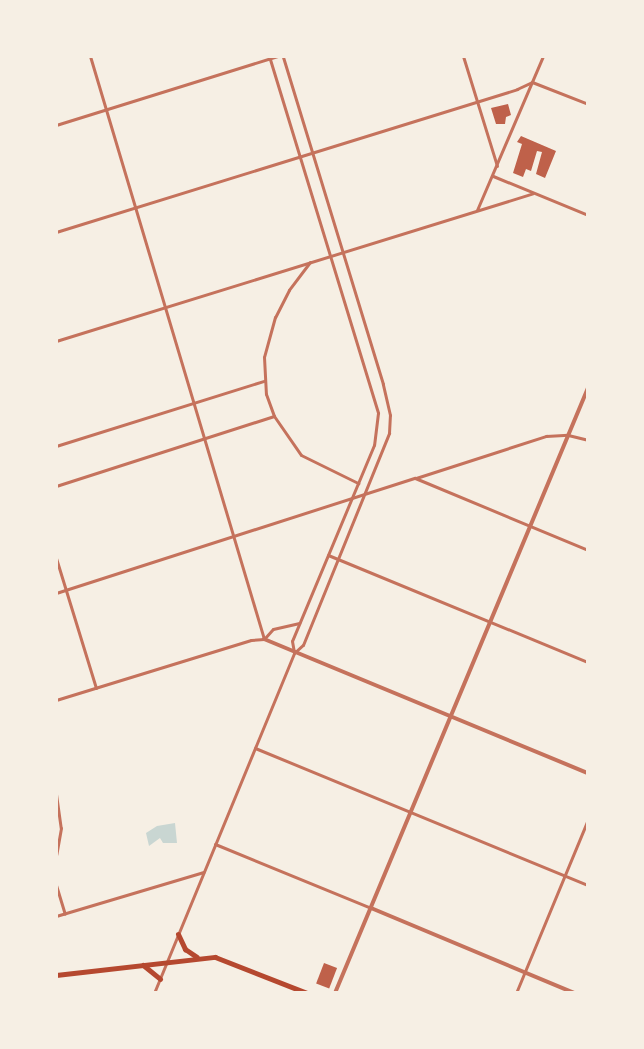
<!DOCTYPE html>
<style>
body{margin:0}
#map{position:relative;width:644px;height:1049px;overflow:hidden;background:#f6efe4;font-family:"DM Sans",sans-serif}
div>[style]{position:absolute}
.water>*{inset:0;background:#c9d6d2}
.building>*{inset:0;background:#bf614a;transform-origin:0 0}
.minor>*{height:3px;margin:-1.5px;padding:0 1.5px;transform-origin:1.5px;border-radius:1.5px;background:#c5725c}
.tertiary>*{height:4px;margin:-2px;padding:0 2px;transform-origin:2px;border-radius:2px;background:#c5725c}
.primary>*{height:5px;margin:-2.5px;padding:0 2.5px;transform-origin:2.5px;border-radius:2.5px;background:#b5482f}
span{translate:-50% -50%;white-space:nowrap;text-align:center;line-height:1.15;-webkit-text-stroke:4px #f6efe4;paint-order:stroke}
.frame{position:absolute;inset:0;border:58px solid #f6efe4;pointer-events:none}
</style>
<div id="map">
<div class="water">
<div style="clip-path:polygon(175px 823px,177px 843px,163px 843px,160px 838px,149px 846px,146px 833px,157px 826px)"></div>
</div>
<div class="building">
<div style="clip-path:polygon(508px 104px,511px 115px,506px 117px,505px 124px,496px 124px,491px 108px)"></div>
<div style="clip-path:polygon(521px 136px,556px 151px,545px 178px,536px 174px,542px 152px,537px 151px,531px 171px,526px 169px,523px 177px,513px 173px,522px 144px,517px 142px)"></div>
<div style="left:324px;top:963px;width:14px;height:22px;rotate:21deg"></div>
</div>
<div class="minor">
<div style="left:90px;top:56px;width:608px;rotate:73.38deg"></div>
<div style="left:269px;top:56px;width:373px;rotate:73deg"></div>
<div style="left:378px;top:413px;width:32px;rotate:97deg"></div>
<div style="left:374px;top:445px;width:212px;rotate:112.7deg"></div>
<div style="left:292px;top:641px;width:11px;rotate:80deg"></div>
<div style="left:463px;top:56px;width:115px;rotate:72.8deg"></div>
<div style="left:56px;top:125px;width:232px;rotate:-17.3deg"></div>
<div style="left:493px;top:176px;width:103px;rotate:22.3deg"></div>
<div style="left:477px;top:210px;width:168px;rotate:-66.8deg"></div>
<div style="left:56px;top:232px;width:483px;rotate:-17.2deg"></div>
<div style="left:517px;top:89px;width:17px;rotate:-25deg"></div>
<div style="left:532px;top:82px;width:60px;rotate:21.4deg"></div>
<div style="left:310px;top:262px;width:35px;rotate:127deg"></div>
<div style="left:289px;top:290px;width:30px;rotate:117deg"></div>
<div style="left:275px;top:317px;width:41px;rotate:105.4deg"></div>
<div style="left:264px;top:357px;width:37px;rotate:87deg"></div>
<div style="left:266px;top:394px;width:23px;rotate:70deg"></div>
<div style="left:274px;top:416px;width:47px;rotate:55.3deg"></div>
<div style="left:301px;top:455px;width:64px;rotate:26.2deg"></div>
<div style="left:56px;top:341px;width:499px;rotate:-17.2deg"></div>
<div style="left:56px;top:446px;width:218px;rotate:-17.4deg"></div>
<div style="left:416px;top:478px;width:137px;rotate:-17.9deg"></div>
<div style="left:546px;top:436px;width:22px;rotate:-3deg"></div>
<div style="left:568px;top:435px;width:21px;rotate:14deg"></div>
<div style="left:56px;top:486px;width:229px;rotate:-17.8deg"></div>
<div style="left:328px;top:555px;width:281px;rotate:22.4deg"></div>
<div style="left:56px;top:558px;width:136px;rotate:72.9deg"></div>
<div style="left:56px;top:593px;width:377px;rotate:-17.8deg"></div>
<div style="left:415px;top:478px;width:187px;rotate:22.6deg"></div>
<div style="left:264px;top:639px;width:13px;rotate:-48deg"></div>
<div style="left:273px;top:629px;width:27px;rotate:-13deg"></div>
<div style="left:56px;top:700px;width:204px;rotate:-17.1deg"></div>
<div style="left:251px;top:640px;width:13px;rotate:-4deg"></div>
<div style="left:255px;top:748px;width:360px;rotate:22.4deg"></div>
<div style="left:56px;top:794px;width:34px;rotate:82deg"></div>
<div style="left:61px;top:828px;width:27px;rotate:100deg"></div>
<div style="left:215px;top:844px;width:169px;rotate:22.3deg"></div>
<div style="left:56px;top:885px;width:30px;rotate:73deg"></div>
<div style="left:56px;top:916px;width:154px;rotate:-16.6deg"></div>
<div style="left:154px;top:993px;width:368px;rotate:-67.6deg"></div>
<div style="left:294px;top:653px;width:12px;rotate:-42deg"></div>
<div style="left:303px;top:645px;width:229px;rotate:-67.9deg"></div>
<div style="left:389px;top:433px;width:18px;rotate:-87deg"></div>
<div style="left:390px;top:415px;width:32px;rotate:-103deg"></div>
<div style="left:383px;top:384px;width:343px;rotate:-107deg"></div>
<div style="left:516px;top:993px;width:188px;rotate:-67.5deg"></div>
</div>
<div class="tertiary">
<div style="left:264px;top:639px;width:351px;rotate:22.5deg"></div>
<div style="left:371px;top:908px;width:220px;rotate:22.7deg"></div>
<div style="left:335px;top:993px;width:656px;rotate:-67.31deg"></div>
</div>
<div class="primary">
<div style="left:178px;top:934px;width:17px;rotate:65deg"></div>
<div style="left:185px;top:949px;width:14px;rotate:34deg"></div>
<div style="left:143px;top:965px;width:22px;rotate:39deg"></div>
<div style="left:56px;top:975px;width:160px;rotate:-6.5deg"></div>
<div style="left:215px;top:957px;width:99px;rotate:21.4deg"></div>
</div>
<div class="frame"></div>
</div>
